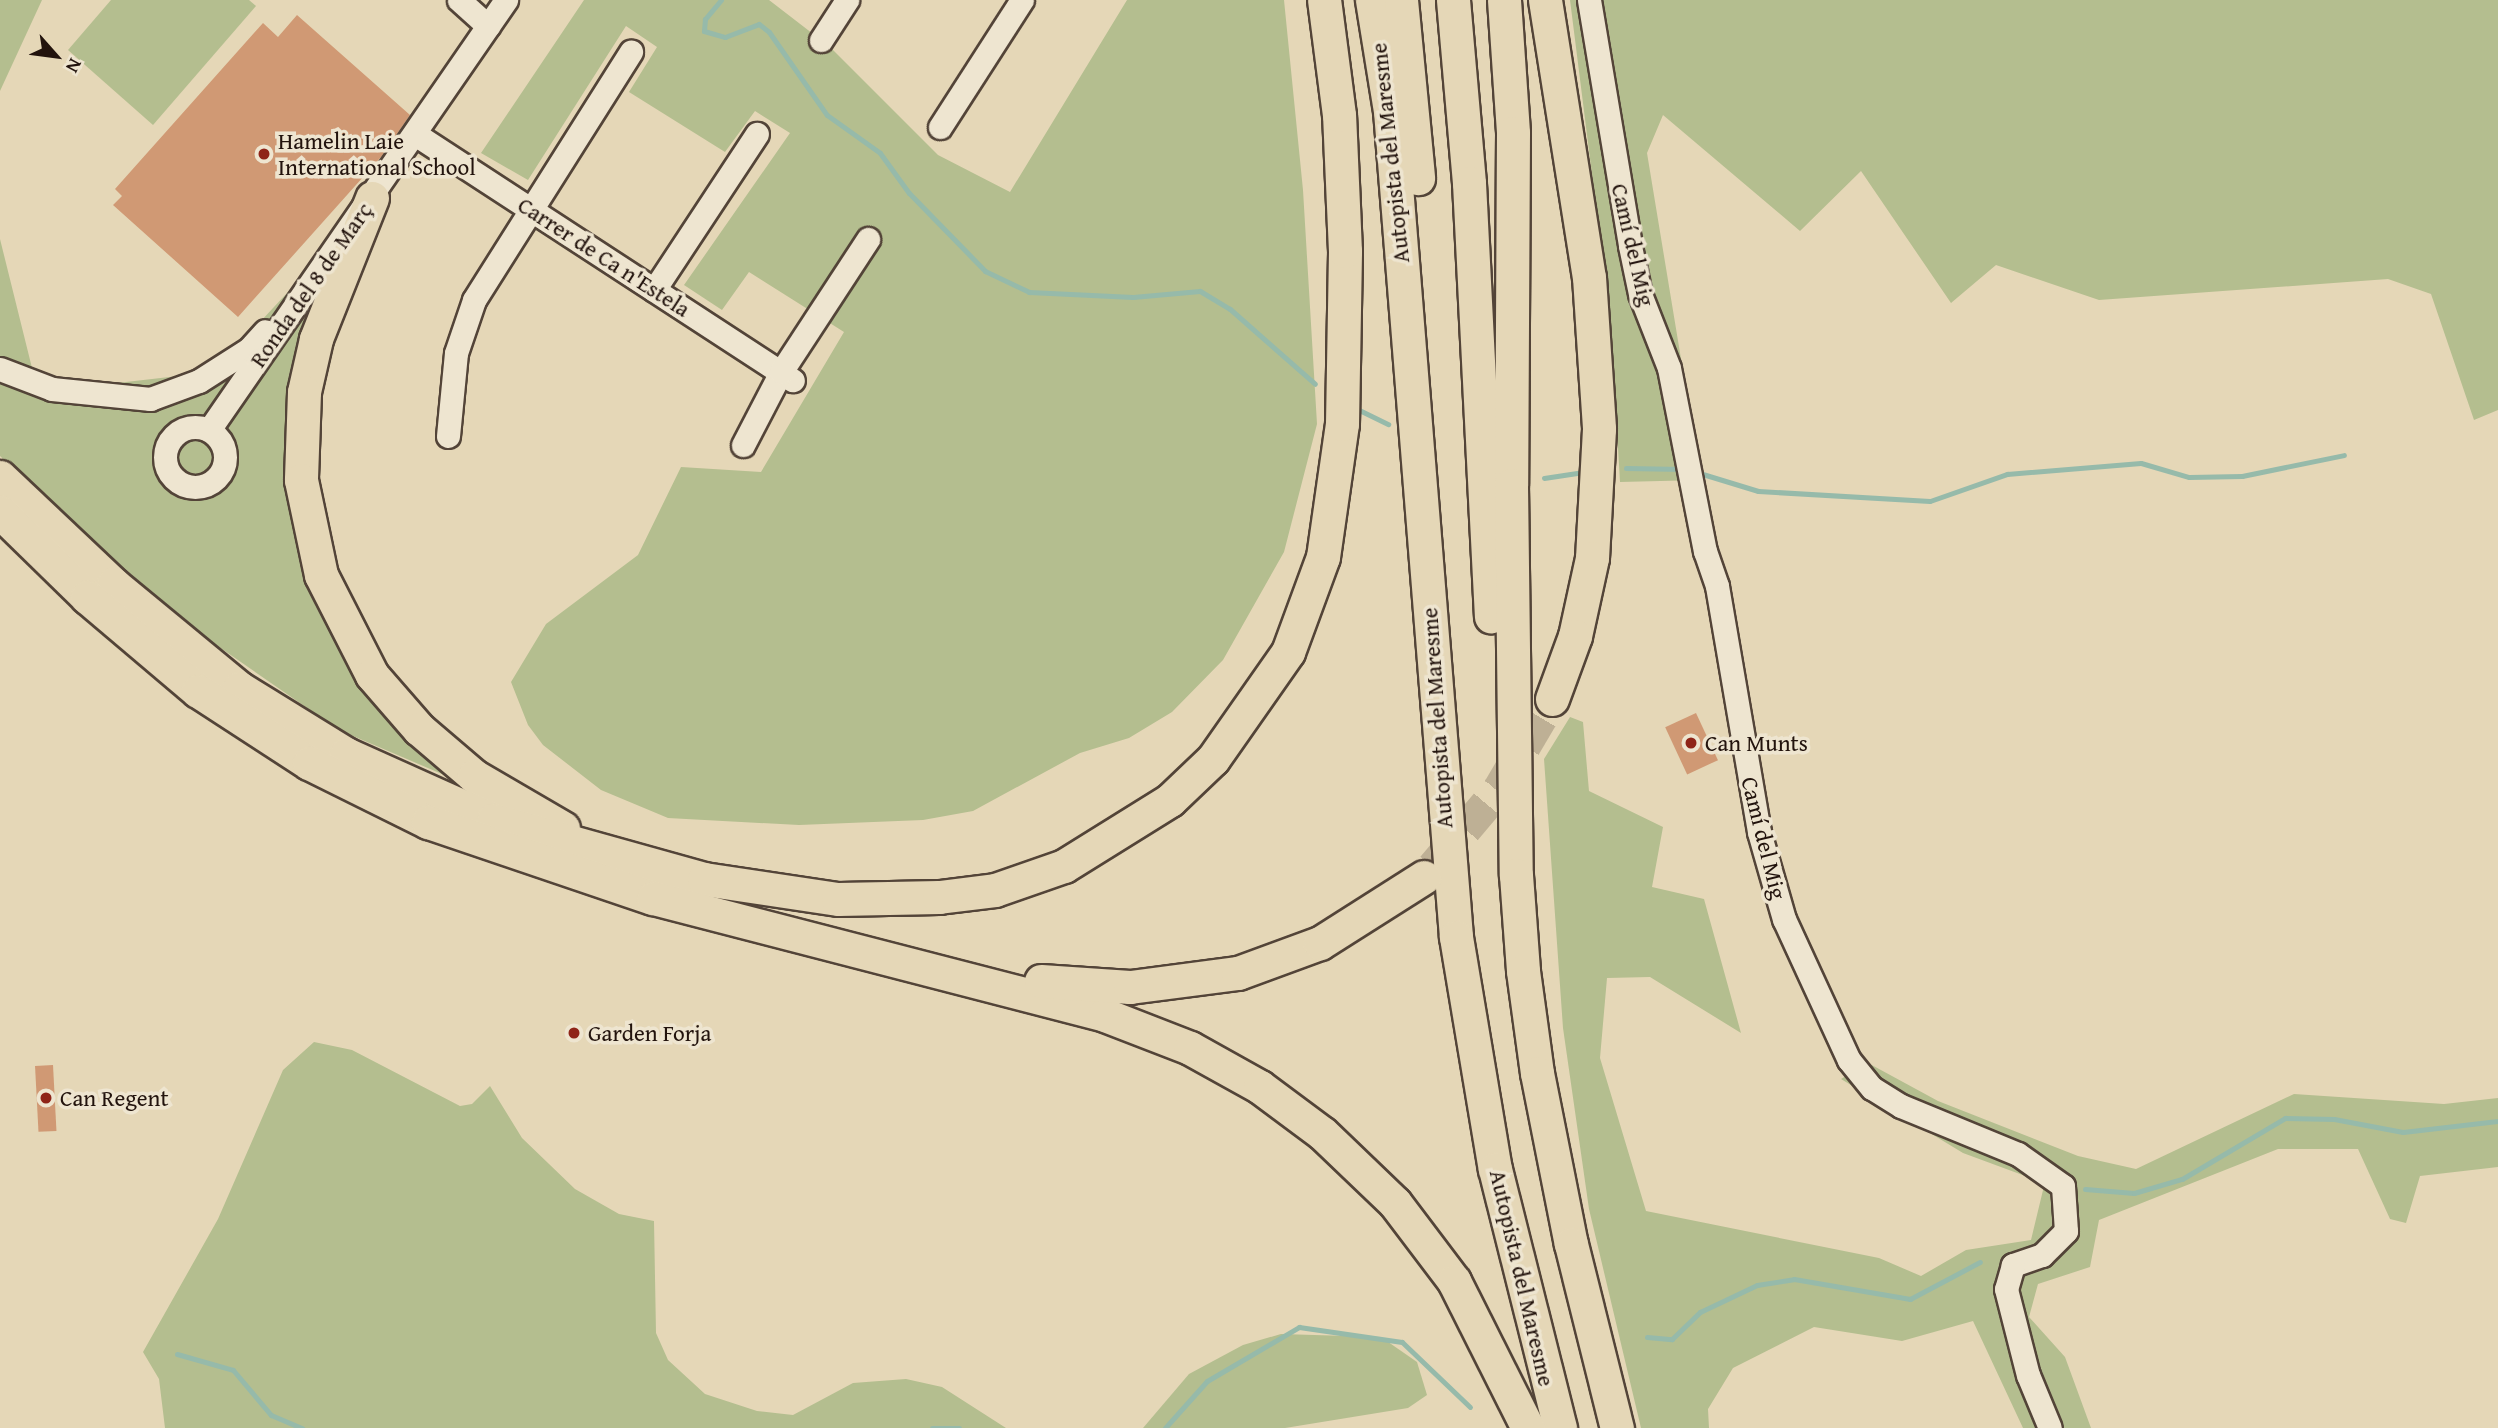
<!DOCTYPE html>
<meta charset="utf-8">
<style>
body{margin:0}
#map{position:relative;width:2498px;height:1428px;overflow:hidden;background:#e5d7b7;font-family:"Gentium Book Plus",serif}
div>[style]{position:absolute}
.green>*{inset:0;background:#b4be8f}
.stream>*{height:5px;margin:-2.5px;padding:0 2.5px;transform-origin:2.5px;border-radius:2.5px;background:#96baaa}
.building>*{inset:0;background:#d09974;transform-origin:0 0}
.highway-tunnel>*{height:33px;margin-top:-16.5px;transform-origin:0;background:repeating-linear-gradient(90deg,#beb095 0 33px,transparent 0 50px)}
.roads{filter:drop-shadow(2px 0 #534438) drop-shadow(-2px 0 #534438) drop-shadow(0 2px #534438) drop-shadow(0 -2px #534438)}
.minor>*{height:23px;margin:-11.5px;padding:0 11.5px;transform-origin:11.5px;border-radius:11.5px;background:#eee5d0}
.minor>.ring{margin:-11.5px;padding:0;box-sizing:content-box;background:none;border:23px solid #eee5d0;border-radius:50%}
.highway>*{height:33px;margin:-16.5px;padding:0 16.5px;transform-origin:16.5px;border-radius:16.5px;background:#e5d7b7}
.dots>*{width:19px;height:19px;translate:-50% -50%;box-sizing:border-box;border:4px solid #eee5d0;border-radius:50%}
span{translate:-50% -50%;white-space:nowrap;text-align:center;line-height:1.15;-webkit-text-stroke:7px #eee5d0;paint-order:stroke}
.poi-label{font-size:23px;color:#22130d}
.left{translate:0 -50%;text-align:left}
.street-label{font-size:23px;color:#22130d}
.north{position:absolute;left:21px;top:21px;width:70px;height:70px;-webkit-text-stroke:5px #eee5d0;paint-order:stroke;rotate:118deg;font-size:19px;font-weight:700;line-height:28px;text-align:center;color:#22130d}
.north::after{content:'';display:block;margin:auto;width:24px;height:32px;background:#22130d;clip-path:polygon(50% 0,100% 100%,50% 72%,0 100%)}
</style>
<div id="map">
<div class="green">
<div style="clip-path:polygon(0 0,42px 0,0 91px)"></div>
<div style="clip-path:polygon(111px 0,249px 0,256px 6px,153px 125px,68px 50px)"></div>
<div style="clip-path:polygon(584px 0,769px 0,830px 47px,938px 155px,1010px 192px,1127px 0,1284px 0,1303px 190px,1317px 424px,1284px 552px,1223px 660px,1172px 712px,1129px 738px,1080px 753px,973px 811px,923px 820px,799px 825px,668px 818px,601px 790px,543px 745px,528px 725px,511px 682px,546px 624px,638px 555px,681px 467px,761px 472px,844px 332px,749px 272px,722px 310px,684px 285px,790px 133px,755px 111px,725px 152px,629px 92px,657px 47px,626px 26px,528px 180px,481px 153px)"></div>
<div style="clip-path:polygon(1570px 0,2498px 0,2498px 410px,2474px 420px,2431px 294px,2388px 279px,2099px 300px,1996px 265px,1951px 303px,1861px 171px,1800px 231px,1663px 115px,1647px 153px,1701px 480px,1620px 482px,1611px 325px)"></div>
<div style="clip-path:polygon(0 239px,33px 372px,100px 385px,178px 376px,233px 351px,300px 279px,315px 302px,306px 579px,456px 780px,339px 730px,157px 604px,0 456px)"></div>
<div style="clip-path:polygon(1570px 717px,1583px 722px,1589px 791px,1663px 827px,1652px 887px,1704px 899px,1741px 1033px,1650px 977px,1607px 978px,1600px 1058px,1646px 1211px,1879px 1258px,1921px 1276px,1966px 1250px,2031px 1240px,2044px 1186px,2039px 1181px,1963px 1153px,1841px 1079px,1868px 1063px,1938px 1101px,2078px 1156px,2136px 1169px,2294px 1094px,2444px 1104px,2498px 1098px,2498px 1167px,2420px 1176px,2406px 1223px,2390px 1219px,2358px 1149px,2278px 1149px,2099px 1220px,2090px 1267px,2038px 1284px,2029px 1317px,2065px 1357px,2091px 1428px,2023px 1428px,1973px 1321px,1902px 1341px,1814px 1327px,1733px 1368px,1708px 1409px,1709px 1428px,1641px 1428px,1589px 1209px,1563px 1028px,1544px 759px)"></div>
<div style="clip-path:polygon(314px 1042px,352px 1050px,460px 1106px,472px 1104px,490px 1086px,522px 1138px,575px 1189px,619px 1214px,654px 1221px,656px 1333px,668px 1360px,705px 1394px,757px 1411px,793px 1415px,853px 1383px,906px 1379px,942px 1387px,1006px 1428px,165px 1428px,159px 1379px,143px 1352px,218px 1219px,283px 1070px)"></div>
<div style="clip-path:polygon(1281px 1334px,1381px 1337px,1417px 1362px,1427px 1395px,1408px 1408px,1285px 1428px,1143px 1428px,1189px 1374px,1243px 1345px)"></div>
</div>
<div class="stream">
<div style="left:721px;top:0;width:25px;rotate:130deg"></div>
<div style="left:705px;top:19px;width:12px;rotate:95deg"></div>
<div style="left:704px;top:31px;width:22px;rotate:16deg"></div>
<div style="left:725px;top:37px;width:36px;rotate:-21deg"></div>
<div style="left:759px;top:24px;width:13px;rotate:39deg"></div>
<div style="left:769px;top:32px;width:101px;rotate:55.1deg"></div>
<div style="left:827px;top:115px;width:65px;rotate:35.6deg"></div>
<div style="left:880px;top:153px;width:49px;rotate:54.1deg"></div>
<div style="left:909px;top:193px;width:109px;rotate:45.7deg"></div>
<div style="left:985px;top:271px;width:49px;rotate:25.5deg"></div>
<div style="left:1029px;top:292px;width:104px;rotate:2.8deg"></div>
<div style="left:1133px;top:297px;width:67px;rotate:-5.1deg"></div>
<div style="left:1200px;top:291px;width:35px;rotate:31deg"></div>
<div style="left:1230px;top:309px;width:113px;rotate:41.4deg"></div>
<div style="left:1355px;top:408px;width:37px;rotate:26deg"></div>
<div style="left:1626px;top:468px;width:57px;rotate:1deg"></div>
<div style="left:1696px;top:472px;width:65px;rotate:17deg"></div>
<div style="left:1758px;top:491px;width:172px;rotate:3.3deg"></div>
<div style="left:1930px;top:501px;width:82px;rotate:-19.3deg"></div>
<div style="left:2007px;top:474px;width:134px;rotate:-4.7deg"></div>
<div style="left:2141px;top:463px;width:50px;rotate:16.3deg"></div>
<div style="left:2189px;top:477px;width:53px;rotate:-1.1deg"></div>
<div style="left:2242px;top:476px;width:104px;rotate:-11.6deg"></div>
<div style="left:1544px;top:478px;width:40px;rotate:-8.5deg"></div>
<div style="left:2085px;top:1189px;width:49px;rotate:4.7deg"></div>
<div style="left:2134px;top:1193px;width:50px;rotate:-16.3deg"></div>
<div style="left:2182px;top:1179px;width:120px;rotate:-30.6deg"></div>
<div style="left:2285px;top:1118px;width:49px;rotate:1.2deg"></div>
<div style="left:2334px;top:1119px;width:70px;rotate:10.7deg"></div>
<div style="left:2403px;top:1132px;width:96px;rotate:-6.6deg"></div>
<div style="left:1647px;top:1337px;width:25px;rotate:5deg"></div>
<div style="left:1672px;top:1339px;width:39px;rotate:-44deg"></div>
<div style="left:1700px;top:1312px;width:63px;rotate:-25.3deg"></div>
<div style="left:1757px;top:1285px;width:37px;rotate:-9deg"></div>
<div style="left:1794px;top:1279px;width:118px;rotate:9.8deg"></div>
<div style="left:1910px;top:1299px;width:79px;rotate:-27.9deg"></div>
<div style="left:177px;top:1354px;width:58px;rotate:15.9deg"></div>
<div style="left:233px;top:1370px;width:59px;rotate:49.8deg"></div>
<div style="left:271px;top:1415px;width:34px;rotate:23deg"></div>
<div style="left:932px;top:1428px;width:27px"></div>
<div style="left:1165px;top:1428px;width:63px;rotate:-48.2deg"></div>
<div style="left:1207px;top:1381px;width:107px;rotate:-30.4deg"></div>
<div style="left:1299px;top:1327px;width:104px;rotate:8.3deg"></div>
<div style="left:1402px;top:1342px;width:94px;rotate:43.7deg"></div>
</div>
<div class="building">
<div style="clip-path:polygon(297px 15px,410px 115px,381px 157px,238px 317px,113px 205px,122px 196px,115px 189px,263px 23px,278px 37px)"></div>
<div style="left:1696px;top:713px;width:52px;height:34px;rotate:65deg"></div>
<div style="left:53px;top:1065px;width:66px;height:18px;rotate:87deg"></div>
</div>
<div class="highway-tunnel">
<div style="left:1433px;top:867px;width:102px;rotate:-49.8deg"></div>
<div style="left:1499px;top:789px;width:104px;rotate:-59.5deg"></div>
</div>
<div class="roads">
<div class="minor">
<div style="left:459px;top:0;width:39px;rotate:42deg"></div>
<div style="left:1589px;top:0;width:249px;rotate:80.5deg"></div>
<div style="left:1630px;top:246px;width:49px;rotate:78.2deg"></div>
<div style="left:1640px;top:294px;width:79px;rotate:68.6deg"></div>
<div style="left:1669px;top:368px;width:187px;rotate:78.9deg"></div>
<div style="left:1705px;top:551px;width:37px;rotate:71deg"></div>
<div style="left:1717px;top:586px;width:250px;rotate:80.3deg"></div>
<div style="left:1759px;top:832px;width:91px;rotate:74deg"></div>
<div style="left:1784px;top:919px;width:155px;rotate:65.3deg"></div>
<div style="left:1849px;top:1060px;width:36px;rotate:51deg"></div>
<div style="left:1872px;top:1088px;width:34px;rotate:32deg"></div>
<div style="left:1901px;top:1106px;width:126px;rotate:22.3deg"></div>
<div style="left:2018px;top:1154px;width:55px;rotate:35.4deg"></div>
<div style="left:2063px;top:1186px;width:45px;rotate:86.2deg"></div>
<div style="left:2066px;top:1231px;width:34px;rotate:135deg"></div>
<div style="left:2042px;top:1255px;width:31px;rotate:161deg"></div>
<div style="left:2013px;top:1265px;width:25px;rotate:106deg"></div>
<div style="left:2006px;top:1289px;width:89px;rotate:75.7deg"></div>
<div style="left:2028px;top:1375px;width:57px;rotate:67.5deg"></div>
<div style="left:821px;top:40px;width:48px;rotate:-57deg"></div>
<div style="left:940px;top:127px;width:151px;rotate:-57.2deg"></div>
<div style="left:415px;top:134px;width:451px;rotate:33.1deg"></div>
<div style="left:654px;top:290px;width:187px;rotate:-56.6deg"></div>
<div style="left:0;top:369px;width:56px;rotate:21deg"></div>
<div style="left:52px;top:389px;width:99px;rotate:5.8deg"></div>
<div style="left:150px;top:399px;width:52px;rotate:-20.2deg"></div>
<div style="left:199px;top:381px;width:59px;rotate:-32.6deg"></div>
<div style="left:249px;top:349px;width:24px;rotate:-48deg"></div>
<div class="ring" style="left:165px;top:427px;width:37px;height:37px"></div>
<div style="left:209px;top:430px;width:523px;rotate:-55.37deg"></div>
<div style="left:448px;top:436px;width:83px;rotate:-84.5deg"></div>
<div style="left:456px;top:353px;width:56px;rotate:-71.2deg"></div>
<div style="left:474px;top:300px;width:294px;rotate:-57.7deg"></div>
<div style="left:743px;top:445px;width:82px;rotate:-62.5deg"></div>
<div style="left:781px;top:372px;width:159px;rotate:-56.8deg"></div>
</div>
<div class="highway">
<div style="left:1372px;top:0;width:112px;rotate:80.8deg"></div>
<div style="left:1390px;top:111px;width:829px;rotate:85.43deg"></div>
<div style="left:1456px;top:937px;width:235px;rotate:80.5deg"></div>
<div style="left:1495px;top:1169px;width:267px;rotate:75.9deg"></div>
<div style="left:1401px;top:0;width:179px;rotate:84.5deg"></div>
<div style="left:1453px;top:0;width:184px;rotate:85deg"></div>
<div style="left:1469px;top:183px;width:434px;rotate:87.1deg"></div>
<div style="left:1504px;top:0;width:133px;rotate:86.1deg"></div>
<div style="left:1513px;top:133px;width:352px;rotate:90.3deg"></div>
<div style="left:1511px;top:485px;width:390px;rotate:89.3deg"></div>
<div style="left:1516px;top:875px;width:96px;rotate:85.8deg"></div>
<div style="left:1523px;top:971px;width:103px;rotate:82.2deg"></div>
<div style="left:1537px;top:1073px;width:174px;rotate:78.8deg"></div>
<div style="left:1571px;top:1244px;width:190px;rotate:76deg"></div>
<div style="left:1545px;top:0;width:280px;rotate:81deg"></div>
<div style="left:1589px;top:277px;width:152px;rotate:86.2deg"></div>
<div style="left:1599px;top:429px;width:129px;rotate:93.1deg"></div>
<div style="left:1592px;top:558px;width:80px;rotate:102.3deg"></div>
<div style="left:1575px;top:636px;width:67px;rotate:110.1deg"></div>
<div style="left:372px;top:198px;width:152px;rotate:111.7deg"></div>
<div style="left:316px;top:339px;width:54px;rotate:102.8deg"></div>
<div style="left:304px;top:392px;width:88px;rotate:92deg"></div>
<div style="left:301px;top:480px;width:97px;rotate:78.1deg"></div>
<div style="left:321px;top:575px;width:112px;rotate:63deg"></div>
<div style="left:372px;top:675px;width:72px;rotate:49deg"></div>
<div style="left:419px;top:729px;width:72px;rotate:40.5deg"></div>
<div style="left:474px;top:776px;width:103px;rotate:30.3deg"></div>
<div style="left:0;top:477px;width:156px;rotate:43.4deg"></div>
<div style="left:113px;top:584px;width:163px;rotate:39.5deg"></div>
<div style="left:239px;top:688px;width:126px;rotate:31.7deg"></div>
<div style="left:346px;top:754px;width:161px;rotate:24.2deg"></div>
<div style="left:493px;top:820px;width:219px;rotate:15.6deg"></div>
<div style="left:704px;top:879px;width:135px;rotate:8.5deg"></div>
<div style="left:838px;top:899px;width:101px;rotate:-1.1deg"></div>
<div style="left:939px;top:897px;width:56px;rotate:-7.1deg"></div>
<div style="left:995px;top:890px;width:73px;rotate:-19.2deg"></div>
<div style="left:1064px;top:866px;width:125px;rotate:-31.9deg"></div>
<div style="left:1170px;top:800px;width:59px;rotate:-43.6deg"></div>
<div style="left:1213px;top:759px;width:131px;rotate:-55deg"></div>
<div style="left:1288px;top:652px;width:101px;rotate:-69.8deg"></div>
<div style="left:1323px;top:557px;width:134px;rotate:-81.9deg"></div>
<div style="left:1342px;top:424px;width:173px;rotate:-89deg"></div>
<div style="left:1345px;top:251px;width:136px;rotate:-92.5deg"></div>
<div style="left:1339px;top:115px;width:116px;rotate:-97.4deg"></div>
<div style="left:0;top:512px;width:122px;rotate:44.3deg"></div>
<div style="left:87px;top:597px;width:145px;rotate:40.3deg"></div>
<div style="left:198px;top:691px;width:132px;rotate:33deg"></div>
<div style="left:309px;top:763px;width:133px;rotate:26.4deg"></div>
<div style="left:428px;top:822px;width:237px;rotate:18.7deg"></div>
<div style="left:653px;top:898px;width:467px;rotate:14.5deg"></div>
<div style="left:1105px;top:1015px;width:91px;rotate:21.2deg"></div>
<div style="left:1190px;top:1048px;width:80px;rotate:29.1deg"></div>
<div style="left:1260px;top:1087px;width:77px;rotate:36.6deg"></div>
<div style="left:1322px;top:1133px;width:101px;rotate:43.8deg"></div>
<div style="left:1395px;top:1203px;width:98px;rotate:52.9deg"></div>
<div style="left:1454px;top:1281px;width:165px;rotate:63.3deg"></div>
<div style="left:1041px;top:981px;width:89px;rotate:3.9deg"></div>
<div style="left:1130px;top:987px;width:109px;rotate:-7.4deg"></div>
<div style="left:1238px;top:973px;width:87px;rotate:-20.1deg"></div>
<div style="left:1320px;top:943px;width:123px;rotate:-32.4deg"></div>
</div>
</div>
<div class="dots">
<div style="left:264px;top:154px;background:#8f2418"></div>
<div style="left:1691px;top:743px;background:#8f2418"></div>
<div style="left:574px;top:1033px;background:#8f2418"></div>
<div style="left:46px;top:1098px;background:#8f2418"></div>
</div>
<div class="poi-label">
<span class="left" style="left:278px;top:154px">Hamelin Laie<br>International School</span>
<span class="left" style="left:1705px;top:743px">Can Munts</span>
<span class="left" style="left:588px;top:1033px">Garden Forja</span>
<span class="left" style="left:60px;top:1098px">Can Regent</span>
</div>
<div class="street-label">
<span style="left:1390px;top:153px;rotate:-96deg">Autopista del Maresme</span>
<span style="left:1633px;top:245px;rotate:77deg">Camí del Mig</span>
<span style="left:604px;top:257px;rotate:33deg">Carrer de Ca n'Estela</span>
<span style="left:311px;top:285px;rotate:-55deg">Ronda del 8 de Març</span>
<span style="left:1437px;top:718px;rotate:-94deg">Autopista del Maresme</span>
<span style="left:1764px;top:838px;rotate:76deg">Camí del Mig</span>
<span style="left:1522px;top:1278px;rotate:77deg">Autopista del Maresme</span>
</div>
<div class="north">N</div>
</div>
